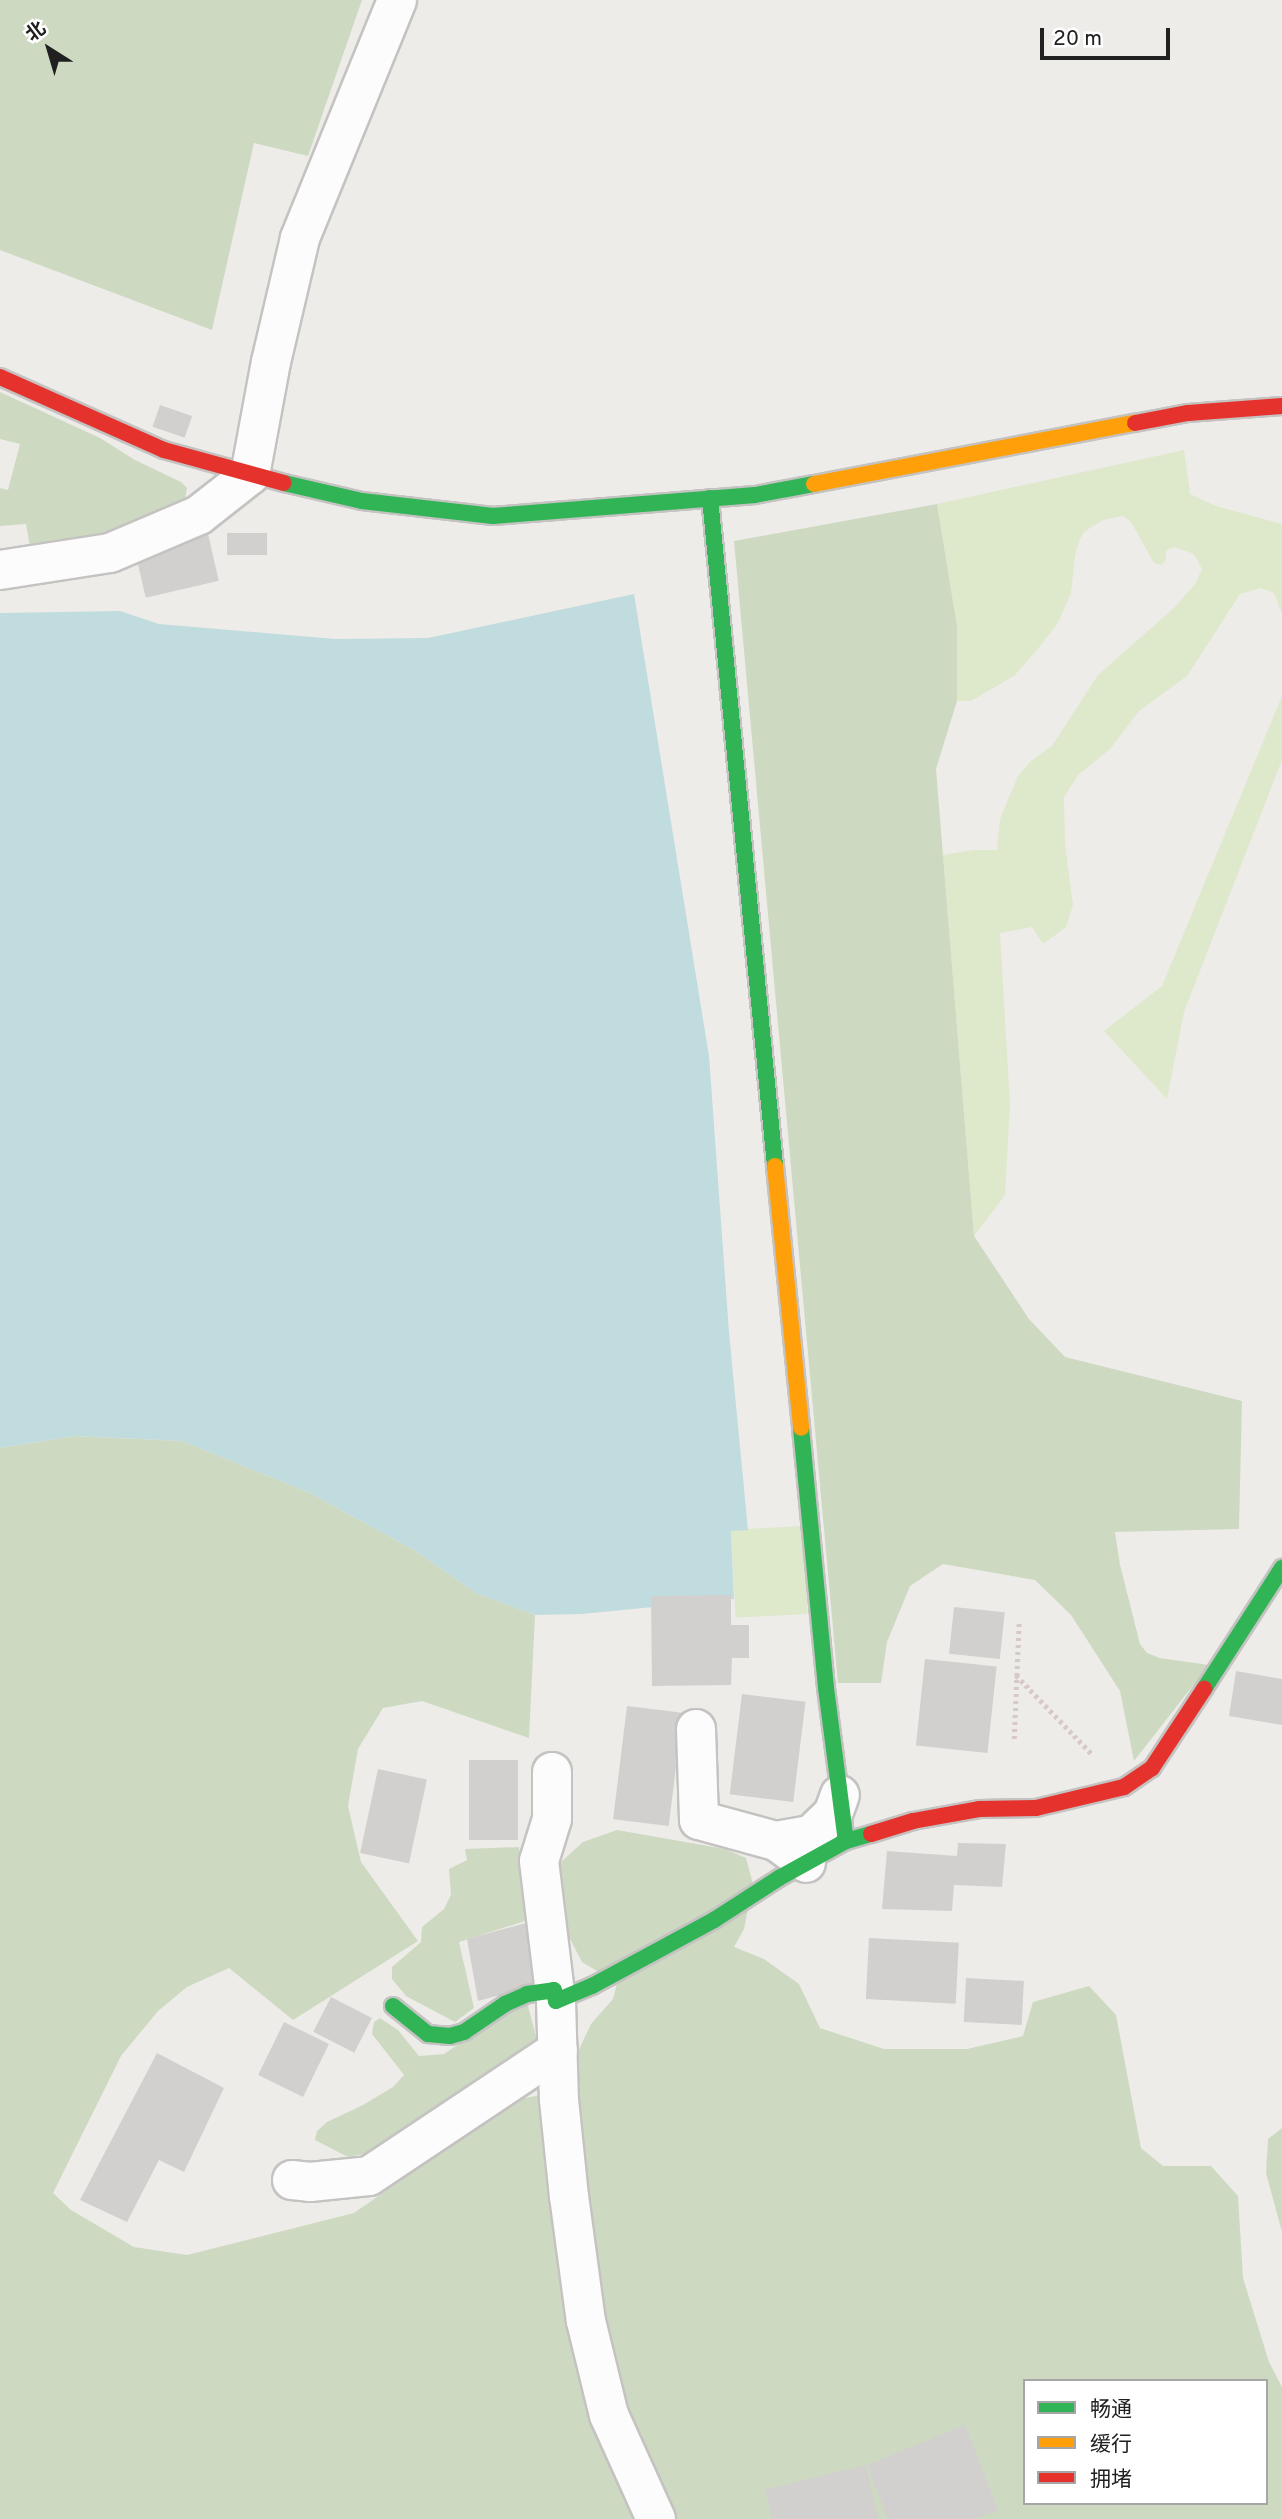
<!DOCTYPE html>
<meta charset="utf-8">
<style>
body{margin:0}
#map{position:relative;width:1282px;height:2519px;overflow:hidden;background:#eeece9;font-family:Overpass,"Noto Sans SC",sans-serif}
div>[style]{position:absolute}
.grass>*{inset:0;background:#dee8cb;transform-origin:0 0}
.forest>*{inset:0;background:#cddac1}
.water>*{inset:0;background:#c0dcde}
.building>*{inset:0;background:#d2d0ce;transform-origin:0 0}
.path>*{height:4.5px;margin-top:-2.25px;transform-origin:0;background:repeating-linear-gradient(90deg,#d6c9c8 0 3.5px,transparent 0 7px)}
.roads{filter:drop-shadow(2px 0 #c4c3c1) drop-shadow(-2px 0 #c4c3c1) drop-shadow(0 2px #c4c3c1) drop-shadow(0 -2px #c4c3c1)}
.street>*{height:38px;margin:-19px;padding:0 19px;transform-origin:19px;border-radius:19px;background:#fcfcfc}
.fast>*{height:16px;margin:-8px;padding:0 8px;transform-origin:8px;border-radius:8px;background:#30b455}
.slow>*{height:16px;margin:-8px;padding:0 8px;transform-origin:8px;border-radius:8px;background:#ff9f0a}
.jam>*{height:16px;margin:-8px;padding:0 8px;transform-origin:8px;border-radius:8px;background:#e5322d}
span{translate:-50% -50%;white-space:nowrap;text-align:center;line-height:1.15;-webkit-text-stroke:5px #fff;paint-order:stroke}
.legend{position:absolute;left:1023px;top:2379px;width:245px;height:126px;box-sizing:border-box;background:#fff;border:2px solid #a6a6a6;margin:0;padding:9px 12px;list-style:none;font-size:21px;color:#202020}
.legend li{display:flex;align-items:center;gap:14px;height:35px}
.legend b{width:35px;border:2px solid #a6a6a6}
.north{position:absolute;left:14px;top:14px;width:70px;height:70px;-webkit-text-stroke:5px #fff;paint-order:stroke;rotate:323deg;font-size:19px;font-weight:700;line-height:28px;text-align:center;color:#202020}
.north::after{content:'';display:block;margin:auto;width:24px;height:32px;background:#202020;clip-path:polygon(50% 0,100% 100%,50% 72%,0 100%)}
.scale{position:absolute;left:1040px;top:28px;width:130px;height:32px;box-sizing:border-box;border:4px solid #202020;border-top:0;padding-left:9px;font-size:21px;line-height:24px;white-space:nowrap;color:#202020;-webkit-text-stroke:5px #fff;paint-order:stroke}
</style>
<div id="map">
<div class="grass">
<div style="clip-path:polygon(1184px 450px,1190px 494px,1216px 506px,1282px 524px,1282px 614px,1274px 593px,1261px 588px,1240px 594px,1187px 676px,1139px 711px,1110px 749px,1078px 775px,1064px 797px,1065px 844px,1073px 905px,1066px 927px,1043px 944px,1032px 927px,1000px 933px,1010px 1105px,1005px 1195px,974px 1236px,943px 855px,974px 850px,997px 850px,1000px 819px,1018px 776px,1031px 761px,1052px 746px,1098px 675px,1175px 607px,1195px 584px,1202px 569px,1194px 554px,1174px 547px,1166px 551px,1166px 560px,1161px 565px,1154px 563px,1131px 522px,1123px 516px,1103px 520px,1084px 532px,1080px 539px,1075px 555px,1071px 593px,1058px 623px,1037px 650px,1014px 676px,971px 701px,957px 701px,957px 626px,937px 504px)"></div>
<div style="clip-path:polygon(1282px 696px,1282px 760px,1184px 1012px,1167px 1099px,1104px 1031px,1162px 986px)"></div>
<div style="left:803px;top:1526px;width:88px;height:72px;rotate:87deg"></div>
</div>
<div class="forest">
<div style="clip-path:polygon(0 0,362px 0,308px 156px,254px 143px,212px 330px,0 250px)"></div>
<div style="clip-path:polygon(0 392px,100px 438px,135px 460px,181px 482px,187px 488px,183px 510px,143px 527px,31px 552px,26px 524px,0 526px,0 488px,8px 490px,20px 444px,0 439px)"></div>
<div style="clip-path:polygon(937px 504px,957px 626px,957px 701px,936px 769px,974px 1236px,1029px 1319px,1065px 1357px,1242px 1401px,1239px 1529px,1115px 1532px,1120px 1565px,1140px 1644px,1147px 1653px,1160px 1658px,1209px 1665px,1134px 1761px,1120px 1691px,1071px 1615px,1035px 1580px,943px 1564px,910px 1586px,887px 1642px,881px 1683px,838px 1683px,734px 541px)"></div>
<div style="clip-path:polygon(evenodd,74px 1436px,182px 1441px,308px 1492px,414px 1550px,476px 1593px,535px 1615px,529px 1738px,422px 1701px,383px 1708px,358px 1749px,348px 1806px,361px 1862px,418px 1941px,293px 2020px,229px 1968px,187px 1987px,158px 2011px,121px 2056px,53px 2193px,71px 2210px,134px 2247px,187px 2255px,354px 2213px,471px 2131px,525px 2098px,574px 2089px,577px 2054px,591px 2024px,613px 1999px,617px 1983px,582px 1962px,543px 1887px,562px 1861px,583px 1842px,617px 1830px,725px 1849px,746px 1858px,753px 1884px,744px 1929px,734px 1947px,764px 1959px,799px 1984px,820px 2028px,884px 2049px,967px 2049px,1023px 2036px,1033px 2002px,1089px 1986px,1116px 2015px,1141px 2148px,1163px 2166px,1211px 2166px,1238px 2196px,1243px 2278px,1269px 2362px,1282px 2387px,1282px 2519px,0 2519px,0 1448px,74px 1436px,1025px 2381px,1266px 2381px,1266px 2503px,1025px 2503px,1025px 2381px)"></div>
<div style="clip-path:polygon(519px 1847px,528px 1920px,459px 1942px,474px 2008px,455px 2022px,406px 1996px,392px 1979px,392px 1967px,421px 1942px,422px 1927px,444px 1909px,451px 1895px,449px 1869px,467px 1860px,465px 1849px)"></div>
<div style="clip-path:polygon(526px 1999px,539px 2047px,364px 2154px,348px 2157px,315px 2140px,317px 2131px,327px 2122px,363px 2105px,393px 2087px,404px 2075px,372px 2034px,374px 2022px,380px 2018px,398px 2030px,419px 2056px,444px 2054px)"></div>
<div style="clip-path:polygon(1282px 2128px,1282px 2232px,1266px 2173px,1268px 2139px)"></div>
</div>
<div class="water">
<div style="clip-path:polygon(634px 594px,709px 1056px,729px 1332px,748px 1530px,731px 1531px,734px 1599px,582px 1614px,535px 1615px,476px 1593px,414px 1550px,308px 1492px,182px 1441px,74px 1436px,0 1448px,0 613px,120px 611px,159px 624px,335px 639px,428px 638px)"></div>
</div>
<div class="building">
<div style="left:160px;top:405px;width:34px;height:23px;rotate:19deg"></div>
<div style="left:227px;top:533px;width:40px;height:22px"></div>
<div style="left:208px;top:534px;width:48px;height:75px;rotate:77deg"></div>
<div style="clip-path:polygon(731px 1595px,731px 1625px,749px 1625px,749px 1658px,732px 1658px,731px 1685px,652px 1686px,651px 1596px)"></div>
<div style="left:954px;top:1607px;width:51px;height:47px;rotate:6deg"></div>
<div style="left:925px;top:1659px;width:72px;height:87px;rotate:6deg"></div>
<div style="clip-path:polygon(1236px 1671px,1282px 1679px,1282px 1725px,1229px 1716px)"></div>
<div style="left:742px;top:1694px;width:64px;height:101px;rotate:7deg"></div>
<div style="left:627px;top:1706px;width:56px;height:114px;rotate:7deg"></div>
<div style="left:469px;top:1760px;width:49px;height:80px"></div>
<div style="left:378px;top:1769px;width:50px;height:86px;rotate:12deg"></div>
<div style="clip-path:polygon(958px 1843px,1006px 1844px,1002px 1887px,954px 1885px,952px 1911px,882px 1909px,887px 1851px,957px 1856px)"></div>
<div style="clip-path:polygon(526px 1923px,537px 1985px,478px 2001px,467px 1939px)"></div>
<div style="left:869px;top:1938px;width:90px;height:61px;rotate:3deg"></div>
<div style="left:966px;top:1978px;width:58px;height:44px;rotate:3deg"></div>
<div style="left:331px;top:1997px;width:46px;height:39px;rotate:27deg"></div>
<div style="left:284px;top:2022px;width:50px;height:59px;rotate:26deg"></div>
<div style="clip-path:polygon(157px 2053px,224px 2088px,184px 2172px,159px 2160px,127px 2222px,80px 2200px)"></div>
<div style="clip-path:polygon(965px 2425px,998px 2510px,975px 2519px,888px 2519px,867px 2465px)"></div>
<div style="clip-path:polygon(866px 2465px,878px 2519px,772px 2519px,765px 2490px)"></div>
</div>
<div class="path">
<div style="left:1016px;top:1675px;width:110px;rotate:46.1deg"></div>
<div style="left:1014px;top:1739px;width:117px;rotate:-87.6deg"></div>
</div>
<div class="roads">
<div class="street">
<div style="left:0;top:570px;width:111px;rotate:-8.8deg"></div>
<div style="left:110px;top:553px;width:97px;rotate:-23.1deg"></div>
<div style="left:199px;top:515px;width:65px;rotate:-38.1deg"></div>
<div style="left:250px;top:475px;width:115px;rotate:-79.5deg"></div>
<div style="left:271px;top:362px;width:127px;rotate:-76.8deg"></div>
<div style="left:300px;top:238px;width:257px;rotate:-67.8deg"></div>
<div style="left:696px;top:1729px;width:91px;rotate:88.1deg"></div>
<div style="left:699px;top:1820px;width:80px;rotate:15.3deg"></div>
<div style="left:776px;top:1841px;width:37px;rotate:36deg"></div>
<div style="left:552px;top:1772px;width:47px;rotate:90deg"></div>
<div style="left:552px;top:1819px;width:44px;rotate:107.2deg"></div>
<div style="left:539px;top:1861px;width:141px;rotate:83.1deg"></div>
<div style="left:556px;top:2001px;width:99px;rotate:88.3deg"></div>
<div style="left:559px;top:2100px;width:97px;rotate:84.1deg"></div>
<div style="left:569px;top:2196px;width:126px;rotate:82.3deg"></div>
<div style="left:586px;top:2321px;width:97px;rotate:76.3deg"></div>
<div style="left:609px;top:2415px;width:114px;rotate:65.7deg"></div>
<div style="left:776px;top:1841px;width:36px;rotate:-10deg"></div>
<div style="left:811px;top:1835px;width:30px;rotate:-44deg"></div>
<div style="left:833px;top:1814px;width:20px;rotate:-70deg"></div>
<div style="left:292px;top:2180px;width:18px;rotate:6deg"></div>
<div style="left:310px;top:2182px;width:59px;rotate:-5.8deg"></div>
<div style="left:369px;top:2176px;width:227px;rotate:-33.7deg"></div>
</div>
<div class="fast">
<div style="left:284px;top:483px;width:80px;rotate:13deg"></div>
<div style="left:362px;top:501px;width:132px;rotate:6.5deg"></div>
<div style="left:493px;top:516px;width:263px;rotate:-4.6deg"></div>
<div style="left:755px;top:495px;width:60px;rotate:-10.6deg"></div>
<div style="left:710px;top:498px;width:671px;rotate:84.44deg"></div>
<div style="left:801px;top:1428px;width:261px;rotate:84.5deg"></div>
<div style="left:826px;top:1688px;width:154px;rotate:82.6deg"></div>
<div style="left:1204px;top:1689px;width:144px;rotate:-57.2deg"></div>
<div style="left:393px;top:2006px;width:45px;rotate:38.7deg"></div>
<div style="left:428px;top:2034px;width:22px;rotate:5deg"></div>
<div style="left:450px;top:2036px;width:15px;rotate:-16deg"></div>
<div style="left:464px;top:2032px;width:50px;rotate:-34.3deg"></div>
<div style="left:505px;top:2004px;width:24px;rotate:-24deg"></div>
<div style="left:527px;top:1994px;width:27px;rotate:-8deg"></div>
<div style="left:554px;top:1990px;width:11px;rotate:80deg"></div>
<div style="left:556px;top:2001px;width:39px;rotate:-23deg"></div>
<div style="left:592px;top:1986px;width:139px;rotate:-28.4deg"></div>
<div style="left:714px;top:1920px;width:77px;rotate:-32.9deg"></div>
<div style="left:779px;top:1878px;width:77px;rotate:-28.9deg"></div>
<div style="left:846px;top:1841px;width:26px;rotate:-16deg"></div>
</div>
<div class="slow">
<div style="left:814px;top:484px;width:327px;rotate:-10.8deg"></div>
<div style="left:775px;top:1166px;width:263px;rotate:84.3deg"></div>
</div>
<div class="jam">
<div style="left:0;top:377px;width:180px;rotate:24deg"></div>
<div style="left:164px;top:450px;width:124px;rotate:15.4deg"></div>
<div style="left:1135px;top:423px;width:54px;rotate:-10.7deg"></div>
<div style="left:1188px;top:413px;width:94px;rotate:-4.3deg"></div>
<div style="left:871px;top:1834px;width:44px;rotate:-17.2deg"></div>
<div style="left:913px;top:1821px;width:67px;rotate:-10.3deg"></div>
<div style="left:979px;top:1809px;width:57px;rotate:-1deg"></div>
<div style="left:1036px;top:1808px;width:90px;rotate:-13.4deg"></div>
<div style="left:1124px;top:1787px;width:34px;rotate:-34deg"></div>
<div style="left:1152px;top:1768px;width:95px;rotate:-56.6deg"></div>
</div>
</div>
<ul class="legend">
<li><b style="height:9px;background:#30b455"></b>畅通</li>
<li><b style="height:9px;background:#ff9f0a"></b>缓行</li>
<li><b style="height:9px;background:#e5322d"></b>拥堵</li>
</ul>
<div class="north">北</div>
<div class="scale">20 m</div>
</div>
